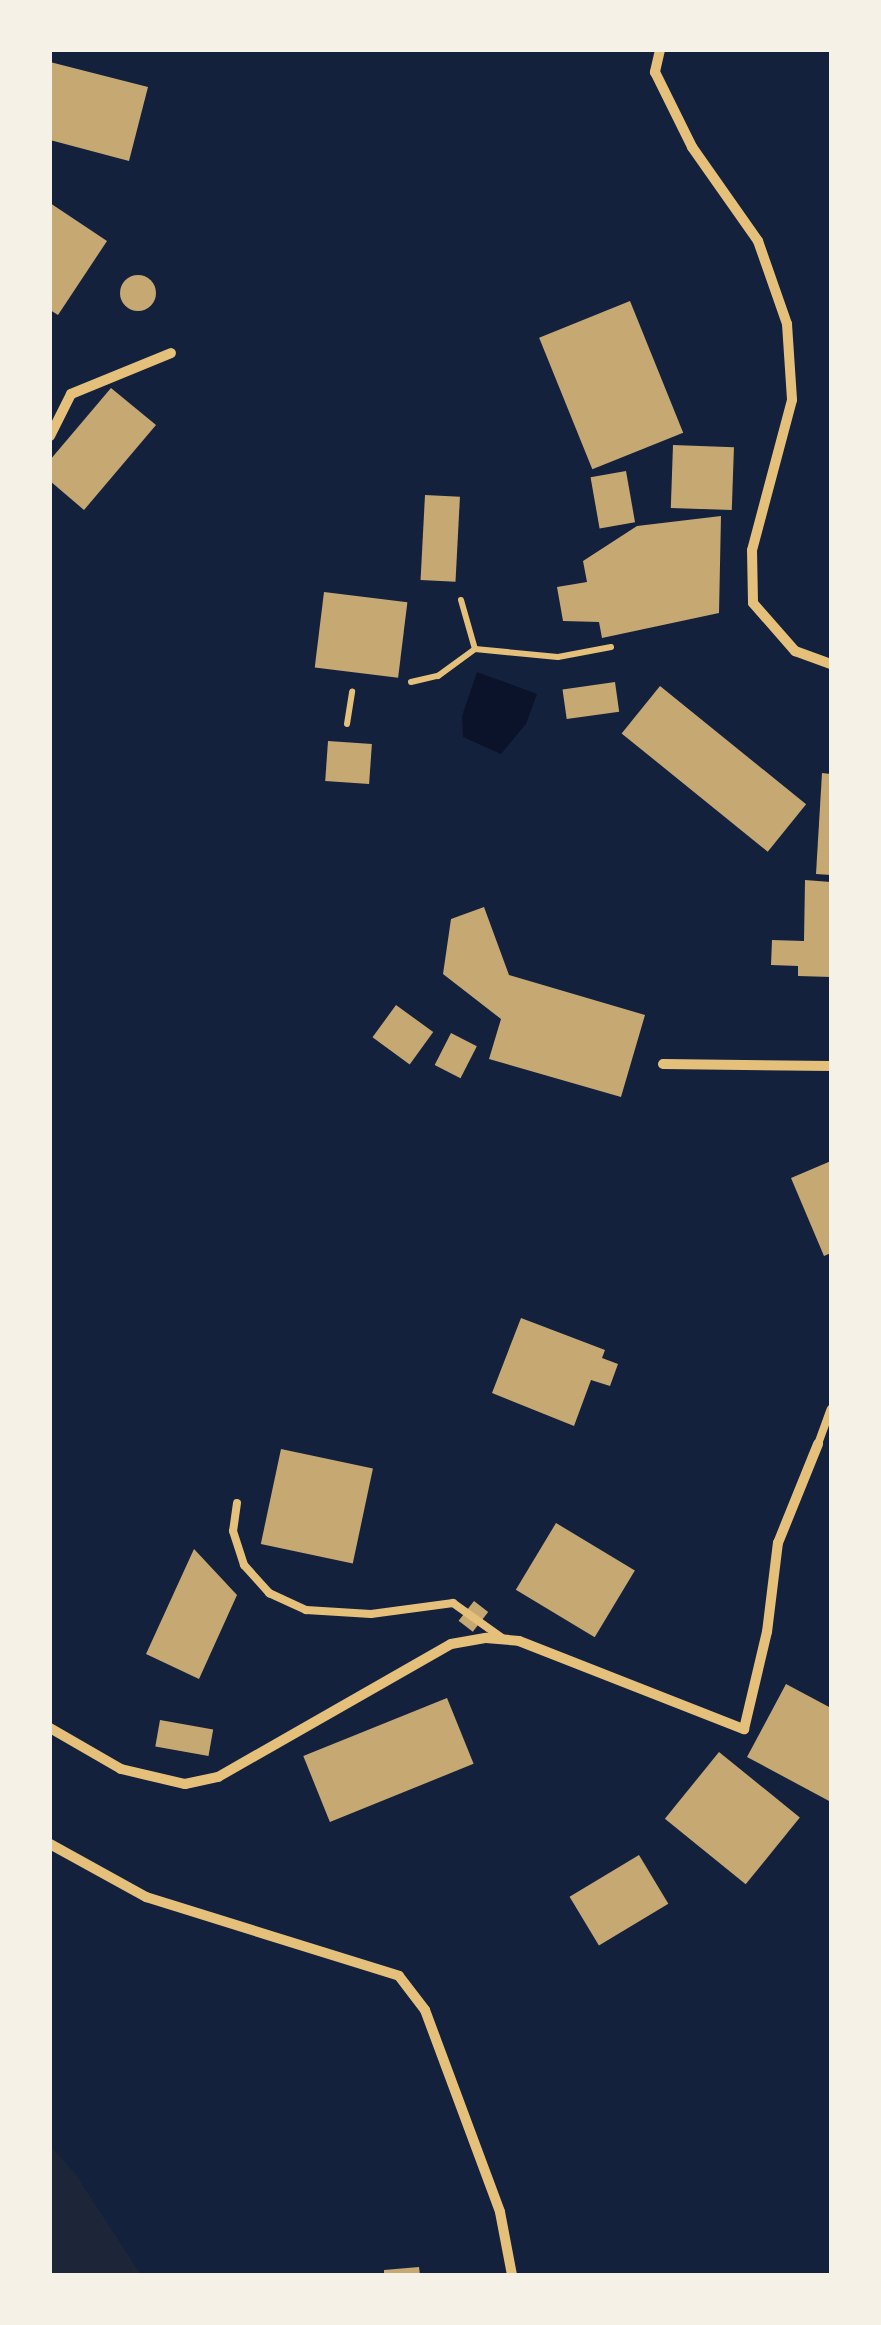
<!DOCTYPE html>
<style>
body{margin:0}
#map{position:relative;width:881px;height:2325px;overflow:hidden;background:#14213d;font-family:"Roboto Condensed",sans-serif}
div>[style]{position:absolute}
.green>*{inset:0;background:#1d2539}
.water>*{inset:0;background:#0b132b}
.building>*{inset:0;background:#c6a872;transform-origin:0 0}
.round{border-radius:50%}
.path>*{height:6px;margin:-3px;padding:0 3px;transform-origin:3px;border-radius:3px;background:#e5c07b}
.service>*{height:8px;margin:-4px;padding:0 4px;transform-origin:4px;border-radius:4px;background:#e5c07b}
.minor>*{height:10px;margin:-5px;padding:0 5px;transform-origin:5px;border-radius:5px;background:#e5c07b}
span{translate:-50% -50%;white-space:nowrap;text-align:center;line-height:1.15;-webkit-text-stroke:8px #f6f1e7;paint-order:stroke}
.frame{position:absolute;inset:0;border:52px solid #f6f1e7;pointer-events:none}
</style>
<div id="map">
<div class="green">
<div style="clip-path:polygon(50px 2145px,76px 2175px,141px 2275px,50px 2275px)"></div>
</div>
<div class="water">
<div style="clip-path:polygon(477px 672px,537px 694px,526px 724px,501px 754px,463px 737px,462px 716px)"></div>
</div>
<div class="building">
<div style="clip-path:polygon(50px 62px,148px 87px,129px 161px,50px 140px)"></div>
<div style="clip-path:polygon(50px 203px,107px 241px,58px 315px,50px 310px)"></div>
<div class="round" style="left:120px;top:275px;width:36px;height:36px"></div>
<div style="left:630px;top:301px;width:142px;height:98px;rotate:68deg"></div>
<div style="clip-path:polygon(111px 388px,156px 425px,84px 510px,50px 481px,50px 460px)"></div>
<div style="left:673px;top:445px;width:61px;height:63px;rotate:2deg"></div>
<div style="left:626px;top:471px;width:52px;height:36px;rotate:80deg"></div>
<div style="left:425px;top:495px;width:35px;height:85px;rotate:3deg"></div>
<div style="clip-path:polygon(721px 516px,719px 613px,602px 638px,599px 622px,563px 621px,557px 587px,587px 582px,583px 561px,637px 526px)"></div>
<div style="left:324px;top:592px;width:84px;height:76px;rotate:7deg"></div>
<div style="left:615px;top:682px;width:30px;height:53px;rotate:82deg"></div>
<div style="left:660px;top:686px;width:188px;height:61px;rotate:39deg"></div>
<div style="left:328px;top:741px;width:44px;height:40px;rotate:4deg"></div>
<div style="clip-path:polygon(822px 773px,831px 774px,831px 875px,816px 874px)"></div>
<div style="clip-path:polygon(805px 880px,831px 882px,831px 977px,798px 976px,798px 966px,771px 965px,772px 940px,804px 941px)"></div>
<div style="clip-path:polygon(484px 907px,509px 975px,645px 1015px,621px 1097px,489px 1059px,501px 1019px,443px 974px,451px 919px)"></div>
<div style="left:396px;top:1005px;width:46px;height:40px;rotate:36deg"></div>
<div style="left:451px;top:1033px;width:29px;height:36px;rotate:27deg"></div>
<div style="clip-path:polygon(831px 1161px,831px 1253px,824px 1256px,791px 1178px)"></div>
<div style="clip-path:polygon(521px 1318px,605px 1350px,602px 1358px,618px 1364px,610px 1386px,591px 1380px,574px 1426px,492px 1393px)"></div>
<div style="left:281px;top:1449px;width:94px;height:97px;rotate:12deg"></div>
<div style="left:556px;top:1523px;width:92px;height:78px;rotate:31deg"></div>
<div style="clip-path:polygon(194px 1549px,237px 1595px,199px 1679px,146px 1654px)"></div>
<div style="left:474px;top:1601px;width:18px;height:25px;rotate:38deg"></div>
<div style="clip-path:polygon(786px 1684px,831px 1708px,831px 1802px,747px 1757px)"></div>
<div style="left:447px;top:1698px;width:71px;height:155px;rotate:68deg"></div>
<div style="left:160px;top:1720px;width:54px;height:27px;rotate:10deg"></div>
<div style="left:719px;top:1752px;width:104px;height:86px;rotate:39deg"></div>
<div style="left:639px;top:1855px;width:57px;height:81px;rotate:59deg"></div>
<div style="clip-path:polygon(419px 2267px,420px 2275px,384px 2275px,384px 2270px)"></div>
</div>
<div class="path">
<div style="left:461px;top:600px;width:51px;rotate:74.1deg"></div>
<div style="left:411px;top:682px;width:28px;rotate:-13deg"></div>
<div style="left:438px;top:676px;width:46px;rotate:-36.1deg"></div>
<div style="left:475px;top:649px;width:83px;rotate:5.5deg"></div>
<div style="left:558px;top:657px;width:54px;rotate:-10.7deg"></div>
<div style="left:347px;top:724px;width:33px;rotate:-81deg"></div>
</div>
<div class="service">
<div style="left:818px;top:1444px;width:37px;rotate:-70deg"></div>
<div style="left:237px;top:1503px;width:28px;rotate:98deg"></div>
<div style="left:233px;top:1531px;width:36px;rotate:72deg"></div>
<div style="left:244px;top:1565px;width:38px;rotate:48deg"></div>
<div style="left:269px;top:1593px;width:41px;rotate:24.7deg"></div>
<div style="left:306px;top:1610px;width:65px;rotate:3.5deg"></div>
<div style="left:371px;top:1614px;width:83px;rotate:-7.6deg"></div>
<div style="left:453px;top:1603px;width:60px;rotate:35.5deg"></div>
</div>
<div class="minor">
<div style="left:660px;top:50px;width:23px;rotate:103deg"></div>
<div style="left:655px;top:72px;width:84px;rotate:63.7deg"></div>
<div style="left:692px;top:147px;width:115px;rotate:54.9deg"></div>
<div style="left:758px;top:241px;width:88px;rotate:70.7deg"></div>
<div style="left:787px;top:324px;width:76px;rotate:86.2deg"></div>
<div style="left:792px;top:400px;width:155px;rotate:104.9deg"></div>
<div style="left:752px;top:550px;width:53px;rotate:88.9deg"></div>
<div style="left:753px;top:603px;width:64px;rotate:48.8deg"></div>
<div style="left:795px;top:651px;width:38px;rotate:20deg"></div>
<div style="left:50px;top:436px;width:47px;rotate:-63.4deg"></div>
<div style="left:71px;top:394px;width:108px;rotate:-22.3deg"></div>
<div style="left:663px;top:1064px;width:168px;rotate:0.7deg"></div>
<div style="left:50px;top:1728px;width:82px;rotate:30deg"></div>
<div style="left:121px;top:1769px;width:66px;rotate:13.2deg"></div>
<div style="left:185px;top:1784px;width:34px;rotate:-12deg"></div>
<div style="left:218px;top:1777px;width:268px;rotate:-29.7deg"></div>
<div style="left:451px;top:1644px;width:36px;rotate:-10deg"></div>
<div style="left:486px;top:1638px;width:33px;rotate:5deg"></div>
<div style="left:519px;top:1641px;width:242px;rotate:21.4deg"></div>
<div style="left:744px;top:1729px;width:100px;rotate:-76.7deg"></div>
<div style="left:767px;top:1632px;width:90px;rotate:-83deg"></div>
<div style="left:778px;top:1543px;width:107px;rotate:-68deg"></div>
<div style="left:50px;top:1844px;width:110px;rotate:28.9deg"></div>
<div style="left:146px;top:1897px;width:265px;rotate:17.3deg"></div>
<div style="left:399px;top:1976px;width:43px;rotate:52.6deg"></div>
<div style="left:425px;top:2010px;width:215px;rotate:69.6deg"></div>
<div style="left:500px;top:2212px;width:64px;rotate:79.2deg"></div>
</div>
<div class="frame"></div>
</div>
